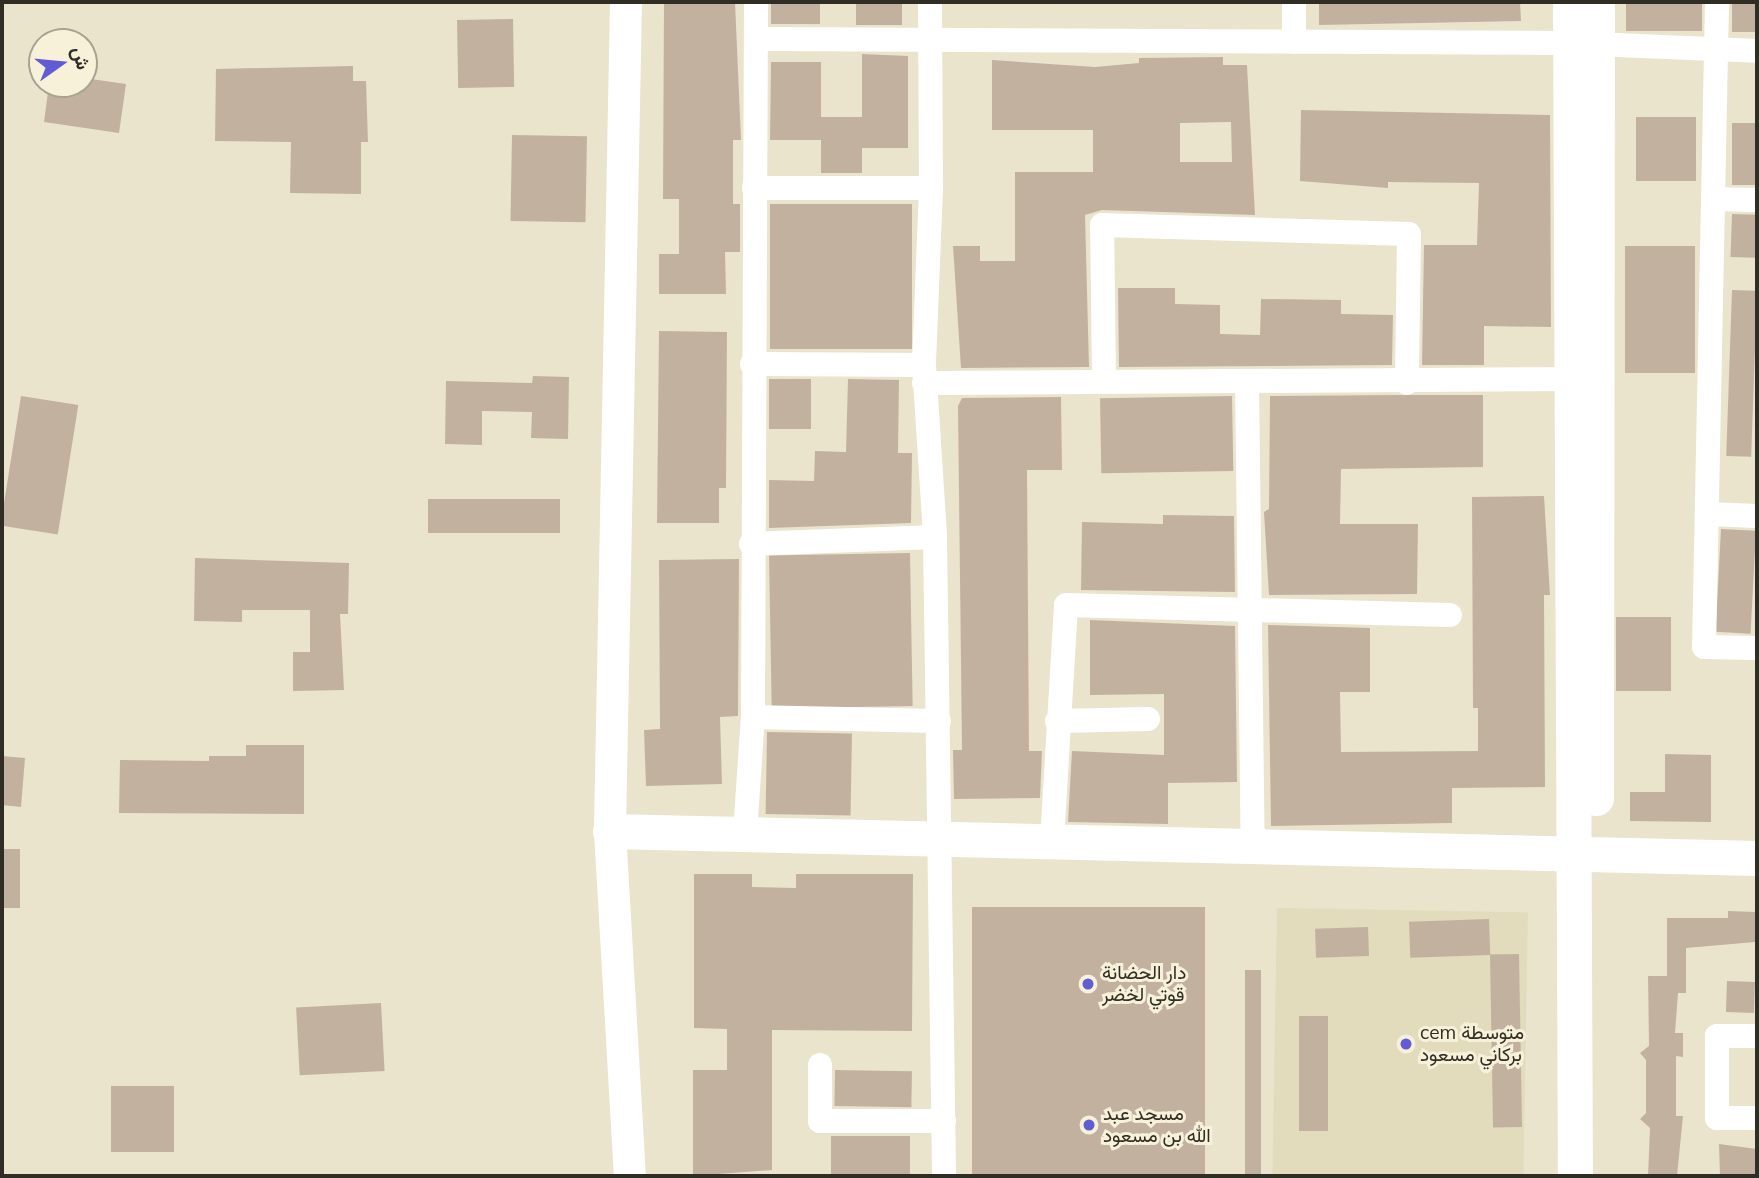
<!DOCTYPE html>
<meta charset="utf-8">
<style>
body{margin:0}
#map{position:relative;width:1759px;height:1178px;overflow:hidden;background:#eae4cd;font-family:Mulish,Vazirmatn,sans-serif}
div>[style]{position:absolute}
.built>*{inset:0;background:#e2dbbc;transform-origin:0 0}
.building>*{inset:0;background:#c3b1a0;transform-origin:0 0}
.minor>*{height:24px;margin:-12px;padding:0 12px;transform-origin:12px;border-radius:12px;background:#fff}
.tertiary>*{height:32px;margin:-16px;padding:0 16px;transform-origin:16px;border-radius:16px;background:#fff}
.secondary>*{height:35px;margin:-17.5px;padding:0 17.5px;transform-origin:17.5px;border-radius:17.5px;background:#fff}
.dots>*{width:19px;height:19px;translate:-50% -50%;box-sizing:border-box;border:4px solid #f7f1da;border-radius:50%}
span{translate:-50% -50%;white-space:nowrap;text-align:center;line-height:1.15;-webkit-text-stroke:6px #f7f1da;paint-order:stroke}
.poi-label{font-size:19px;color:#2f2d24}
.left{translate:0 -50%;text-align:left}
.frame{position:absolute;inset:0;border:4px solid #2f2d24;pointer-events:none}
.north{position:absolute;left:28px;top:28px;width:70px;height:70px;box-sizing:border-box;background:#f7f1da;border:2px solid #a7a391;border-radius:50%;rotate:75deg;font-size:19px;font-weight:700;line-height:28px;text-align:center;color:#2f2d24}
.north::after{content:'';display:block;margin:auto;width:24px;height:32px;background:#615cd4;clip-path:polygon(50% 0,100% 100%,50% 72%,0 100%)}
</style>
<div id="map">
<div class="built">
<div style="left:1277px;top:908px;width:251px;height:268px;rotate:1deg"></div>
</div>
<div class="building">
<div style="clip-path:polygon(664px 2px,735px 2px,741px 140px,733px 140px,733px 204px,740px 204px,740px 252px,725px 252px,726px 294px,659px 294px,659px 254px,679px 254px,679px 199px,663px 199px)"></div>
<div style="left:771px;top:2px;width:49px;height:22px"></div>
<div style="left:856px;top:2px;width:46px;height:23px"></div>
<div style="clip-path:polygon(1319px 2px,1520px 2px,1521px 21px,1319px 25px)"></div>
<div style="left:1626px;top:2px;width:76px;height:29px"></div>
<div style="left:1732px;top:2px;width:25px;height:30px"></div>
<div style="left:513px;top:19px;width:68px;height:56px;rotate:89deg"></div>
<div style="clip-path:polygon(862px 54px,908px 56px,908px 148px,862px 148px,862px 173px,821px 173px,821px 140px,770px 140px,771px 62px,821px 62px,821px 117px,862px 117px)"></div>
<div style="clip-path:polygon(evenodd,1223px 57px,1223px 65px,1247px 65px,1255px 215px,1102px 210px,1085px 215px,1089px 367px,961px 368px,953px 246px,980px 246px,980px 261px,1015px 261px,1015px 172px,1093px 172px,1093px 130px,992px 130px,992px 60px,1095px 67px,1139px 63px,1139px 58px,1223px 57px,1231px 122px,1232px 162px,1180px 162px,1180px 123px,1231px 122px)"></div>
<div style="clip-path:polygon(353px 66px,353px 81px,366px 81px,368px 142px,361px 142px,361px 194px,290px 193px,291px 142px,215px 141px,216px 69px)"></div>
<div style="clip-path:polygon(84px 78px,126px 84px,119px 133px,44px 122px,49px 84px,84px 84px)"></div>
<div style="clip-path:polygon(1301px 110px,1550px 115px,1551px 327px,1484px 326px,1484px 365px,1422px 365px,1424px 245px,1477px 245px,1479px 183px,1388px 182px,1388px 188px,1300px 181px)"></div>
<div style="left:1636px;top:117px;width:60px;height:64px"></div>
<div style="left:1732px;top:123px;width:25px;height:62px"></div>
<div style="left:512px;top:135px;width:75px;height:86px;rotate:1deg"></div>
<div style="left:770px;top:204px;width:142px;height:145px"></div>
<div style="left:1732px;top:214px;width:25px;height:43px;rotate:2deg"></div>
<div style="left:1625px;top:246px;width:70px;height:127px"></div>
<div style="clip-path:polygon(1118px 288px,1175px 288px,1175px 304px,1220px 305px,1220px 334px,1260px 335px,1261px 299px,1341px 300px,1341px 314px,1393px 315px,1392px 365px,1119px 367px)"></div>
<div style="left:1732px;top:290px;width:25px;height:166px;rotate:2deg"></div>
<div style="clip-path:polygon(659px 331px,727px 332px,726px 488px,719px 488px,719px 523px,657px 523px)"></div>
<div style="clip-path:polygon(533px 376px,569px 377px,568px 439px,531px 438px,532px 412px,482px 411px,482px 445px,445px 444px,446px 381px,532px 383px)"></div>
<div style="left:769px;top:379px;width:42px;height:50px"></div>
<div style="clip-path:polygon(848px 379px,899px 380px,898px 453px,912px 453px,911px 523px,769px 528px,769px 480px,814px 481px,815px 451px,846px 452px)"></div>
<div style="clip-path:polygon(1399px 395px,1483px 395px,1483px 467px,1341px 469px,1340px 524px,1418px 524px,1417px 594px,1269px 595px,1264px 512px,1269px 509px,1270px 396px)"></div>
<div style="left:21px;top:396px;width:58px;height:131px;rotate:9deg"></div>
<div style="left:1232px;top:396px;width:75px;height:132px;rotate:89deg"></div>
<div style="clip-path:polygon(1061px 397px,1062px 470px,1027px 470px,1029px 751px,1042px 751px,1040px 798px,954px 799px,953px 750px,962px 750px,958px 406px,962px 398px)"></div>
<div style="clip-path:polygon(1544px 496px,1550px 595px,1544px 595px,1545px 787px,1452px 788px,1452px 823px,1271px 826px,1268px 625px,1370px 628px,1370px 692px,1340px 692px,1341px 752px,1478px 751px,1478px 708px,1473px 708px,1472px 497px)"></div>
<div style="left:560px;top:499px;width:34px;height:132px;rotate:90deg"></div>
<div style="clip-path:polygon(1163px 515px,1234px 516px,1235px 592px,1081px 590px,1082px 522px,1163px 524px)"></div>
<div style="left:1721px;top:529px;width:35px;height:103px;rotate:3deg"></div>
<div style="left:910px;top:553px;width:153px;height:141px;rotate:89deg"></div>
<div style="clip-path:polygon(195px 558px,349px 563px,348px 614px,340px 614px,344px 690px,293px 691px,293px 652px,310px 652px,310px 610px,242px 610px,242px 622px,194px 621px)"></div>
<div style="clip-path:polygon(739px 559px,738px 716px,720px 717px,722px 784px,646px 786px,644px 730px,660px 729px,659px 560px)"></div>
<div style="left:1616px;top:617px;width:55px;height:74px"></div>
<div style="clip-path:polygon(1090px 620px,1235px 626px,1237px 782px,1168px 783px,1168px 824px,1068px 822px,1072px 751px,1164px 755px,1164px 694px,1090px 695px)"></div>
<div style="left:767px;top:732px;width:85px;height:82px;rotate:1deg"></div>
<div style="clip-path:polygon(246px 745px,304px 745px,304px 814px,119px 813px,120px 760px,209px 761px,209px 756px,246px 756px)"></div>
<div style="clip-path:polygon(1665px 754px,1711px 755px,1711px 822px,1630px 821px,1630px 792px,1665px 792px)"></div>
<div style="clip-path:polygon(2px 756px,25px 758px,21px 807px,2px 805px)"></div>
<div style="left:2px;top:849px;width:18px;height:59px"></div>
<div style="clip-path:polygon(694px 874px,752px 874px,752px 887px,796px 888px,796px 874px,913px 874px,912px 1031px,772px 1030px,772px 1170px,693px 1176px,693px 1070px,727px 1070px,727px 1029px,694px 1028px)"></div>
<div style="left:1205px;top:907px;width:269px;height:233px;rotate:90deg"></div>
<div style="clip-path:polygon(1728px 911px,1756px 912px,1755px 942px,1686px 948px,1686px 993px,1678px 993px,1675px 1033px,1683px 1033px,1683px 1057px,1676px 1056px,1676px 1116px,1683px 1116px,1677px 1176px,1648px 1176px,1650px 1128px,1640px 1119px,1646px 1113px,1646px 1060px,1640px 1053px,1649px 1046px,1648px 976px,1667px 976px,1667px 918px,1728px 918px)"></div>
<div style="left:1489px;top:919px;width:36px;height:80px;rotate:88deg"></div>
<div style="left:1368px;top:927px;width:29px;height:53px;rotate:88deg"></div>
<div style="left:1519px;top:954px;width:173px;height:29px;rotate:89deg"></div>
<div style="left:1245px;top:970px;width:16px;height:206px"></div>
<div style="left:1727px;top:981px;width:28px;height:31px;rotate:2deg"></div>
<div style="left:381px;top:1003px;width:68px;height:85px;rotate:87deg"></div>
<div style="left:1299px;top:1016px;width:29px;height:115px"></div>
<div style="left:835px;top:1070px;width:77px;height:36px;rotate:1deg"></div>
<div style="left:111px;top:1086px;width:63px;height:66px"></div>
<div style="left:831px;top:1136px;width:79px;height:40px"></div>
<div style="clip-path:polygon(1719px 1144px,1757px 1149px,1757px 1176px,1720px 1175px)"></div>
</div>
<div class="minor">
<div style="left:930px;top:2px;width:186px;rotate:89.7deg"></div>
<div style="left:931px;top:188px;width:177px;rotate:92.3deg"></div>
<div style="left:924px;top:365px;width:172px;rotate:86.3deg"></div>
<div style="left:935px;top:537px;width:639px;rotate:89.19deg"></div>
<div style="left:1294px;top:2px;width:40px;rotate:90deg"></div>
<div style="left:1717px;top:2px;width:645px;rotate:91.15deg"></div>
<div style="left:1704px;top:647px;width:53px;rotate:1.1deg"></div>
<div style="left:756px;top:39px;width:813px;rotate:0.28deg"></div>
<div style="left:1569px;top:43px;width:188px;rotate:2.4deg"></div>
<div style="left:754px;top:188px;width:177px"></div>
<div style="left:1713px;top:199px;width:44px;rotate:1.3deg"></div>
<div style="left:752px;top:364px;width:172px;rotate:0.3deg"></div>
<div style="left:1104px;top:379px;width:154px;rotate:-90.7deg"></div>
<div style="left:1102px;top:225px;width:307px;rotate:1.7deg"></div>
<div style="left:1409px;top:234px;width:149px;rotate:90.8deg"></div>
<div style="left:1247px;top:381px;width:465px;rotate:89.3deg"></div>
<div style="left:924px;top:383px;width:664px;rotate:-0.35deg"></div>
<div style="left:1707px;top:514px;width:50px;rotate:2.3deg"></div>
<div style="left:751px;top:544px;width:184px;rotate:-2.2deg"></div>
<div style="left:753px;top:717px;width:186px;rotate:1.2deg"></div>
<div style="left:1057px;top:721px;width:91px;rotate:-1.3deg"></div>
<div style="left:745px;top:833px;width:116px;rotate:-86.1deg"></div>
<div style="left:753px;top:717px;width:715px;rotate:-89.76deg"></div>
<div style="left:1052px;top:841px;width:236px;rotate:-86.6deg"></div>
<div style="left:1066px;top:605px;width:384px;rotate:1.5deg"></div>
<div style="left:1757px;top:1036px;width:40px;rotate:180deg"></div>
<div style="left:1717px;top:1036px;width:82px;rotate:90deg"></div>
<div style="left:1717px;top:1118px;width:40px"></div>
<div style="left:820px;top:1065px;width:56px;rotate:90deg"></div>
<div style="left:820px;top:1121px;width:124px"></div>
</div>
<div class="tertiary">
<div style="left:626px;top:2px;width:829px;rotate:91.11deg"></div>
<div style="left:610px;top:831px;width:346px;rotate:86.7deg"></div>
</div>
<div class="secondary">
<div style="left:1570px;top:2px;width:1174px;rotate:89.76deg"></div>
<div style="left:1596px;top:798px;width:796px;rotate:-89.93deg"></div>
<div style="left:610px;top:831px;width:1147px;rotate:1.35deg"></div>
</div>
<div class="dots">
<div style="left:1088px;top:984px;background:#615cd4"></div>
<div style="left:1406px;top:1044px;background:#615cd4"></div>
<div style="left:1089px;top:1125px;background:#615cd4"></div>
</div>
<div class="poi-label">
<span class="left" style="left:1102px;top:984px">دار الحضانة<br>قوتي لخضر</span>
<span class="left" style="left:1420px;top:1044px">cem متوسطة<br>بركاني مسعود</span>
<span class="left" style="left:1103px;top:1125px">مسجد عبد<br>الله بن مسعود</span>
</div>
<div class="frame"></div>
<div class="north">ش</div>
</div>
